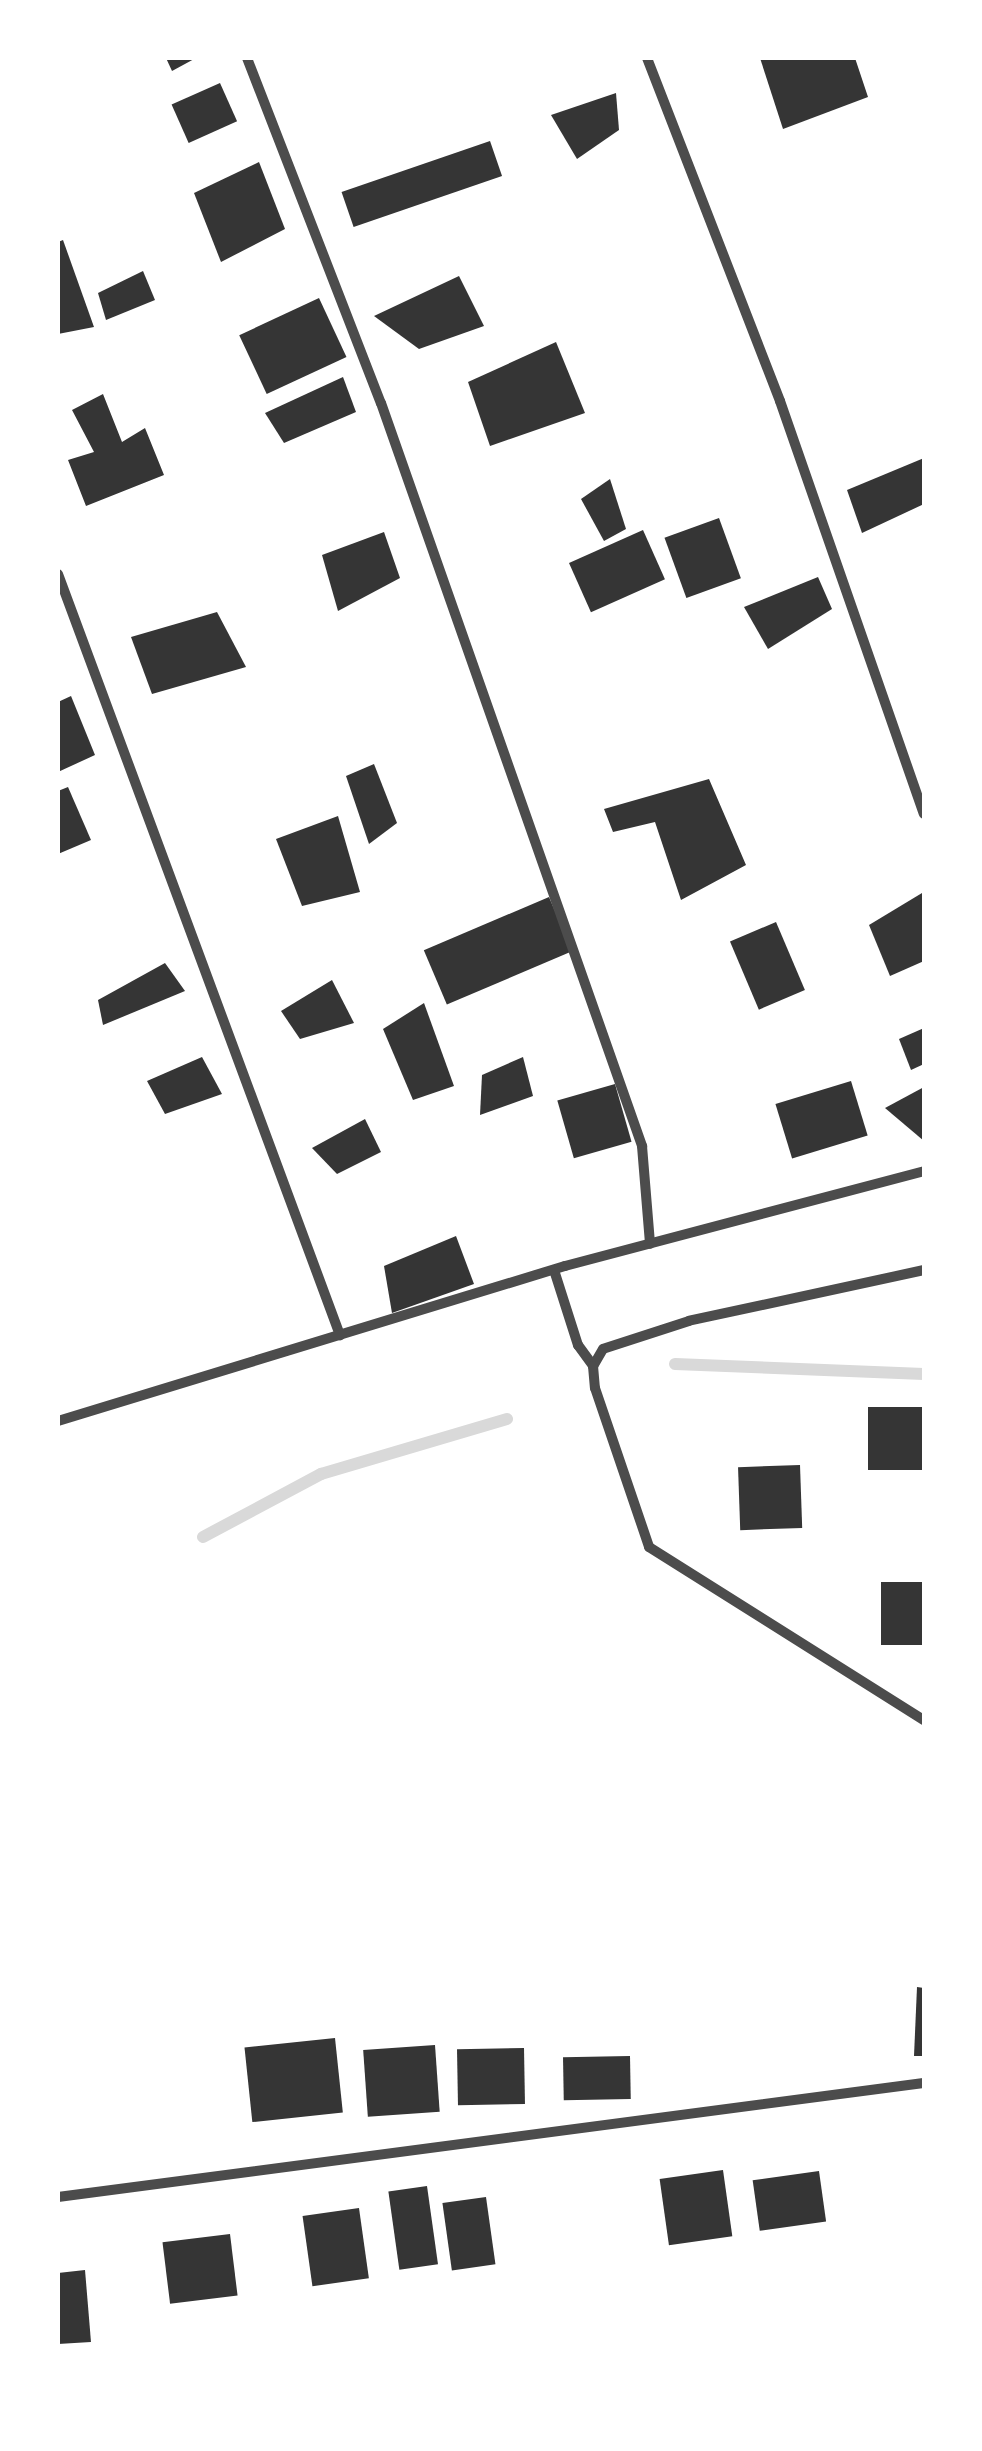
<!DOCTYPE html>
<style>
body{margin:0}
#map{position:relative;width:982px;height:2451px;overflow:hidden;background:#fff;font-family:Spectral,serif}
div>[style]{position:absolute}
.stream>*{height:12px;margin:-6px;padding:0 6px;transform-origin:6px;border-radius:6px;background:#d9d9d9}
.building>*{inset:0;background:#353535;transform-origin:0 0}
.minor>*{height:10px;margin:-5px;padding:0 5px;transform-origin:5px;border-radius:5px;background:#4c4c4c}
span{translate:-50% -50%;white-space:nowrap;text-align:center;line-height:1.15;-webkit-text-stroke:9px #fff;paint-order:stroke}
.frame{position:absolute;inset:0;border:60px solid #fff;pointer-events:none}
</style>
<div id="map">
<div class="stream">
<div style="left:675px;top:1364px;width:249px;rotate:2.3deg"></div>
<div style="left:203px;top:1537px;width:134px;rotate:-28.1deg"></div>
<div style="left:321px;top:1474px;width:194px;rotate:-16.5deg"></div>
</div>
<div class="building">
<div style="clip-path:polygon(166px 58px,196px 58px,172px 71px)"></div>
<div style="clip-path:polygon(760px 58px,855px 58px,868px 97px,783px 129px)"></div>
<div style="left:220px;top:83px;width:42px;height:53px;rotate:66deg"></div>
<div style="clip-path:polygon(616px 93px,619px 130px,577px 159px,551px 115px)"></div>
<div style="left:490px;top:141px;width:37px;height:157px;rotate:71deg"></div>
<div style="clip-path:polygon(259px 162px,285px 229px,221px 262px,194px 193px)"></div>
<div style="clip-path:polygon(63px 240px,94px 327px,58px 334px,58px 242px)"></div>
<div style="clip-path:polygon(143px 271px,155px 300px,106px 320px,98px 293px)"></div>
<div style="clip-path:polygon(459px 276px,484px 326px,419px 349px,374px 316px)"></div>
<div style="left:319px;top:298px;width:65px;height:88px;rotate:65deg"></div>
<div style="clip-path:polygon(556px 342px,585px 413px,490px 446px,468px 382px)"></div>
<div style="clip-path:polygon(343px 377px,356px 412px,284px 443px,265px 413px)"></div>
<div style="clip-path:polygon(103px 394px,122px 442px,145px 428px,164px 475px,86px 506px,68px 460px,94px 452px,72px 410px)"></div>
<div style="clip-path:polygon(924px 458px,924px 504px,862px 533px,847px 490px)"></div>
<div style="clip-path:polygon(610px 479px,626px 529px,604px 541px,581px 499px)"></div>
<div style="left:719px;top:518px;width:64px;height:58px;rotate:70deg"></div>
<div style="left:643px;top:530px;width:54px;height:81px;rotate:66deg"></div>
<div style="clip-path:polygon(384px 532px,400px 578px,338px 611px,322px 555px)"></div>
<div style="clip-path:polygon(818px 577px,832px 609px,768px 649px,744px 607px)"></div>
<div style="clip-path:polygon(217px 612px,246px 667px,152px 694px,131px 637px)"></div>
<div style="clip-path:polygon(71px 696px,95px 755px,58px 772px,58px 702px)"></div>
<div style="clip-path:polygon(374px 764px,397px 823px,369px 844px,346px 776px)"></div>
<div style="clip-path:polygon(709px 779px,746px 865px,681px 900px,655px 822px,613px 832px,604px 809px)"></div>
<div style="clip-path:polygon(68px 787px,91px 840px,58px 854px,58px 791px)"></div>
<div style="clip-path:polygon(338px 816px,360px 892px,302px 906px,276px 839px)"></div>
<div style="clip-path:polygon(922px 893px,924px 961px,890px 976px,869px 925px)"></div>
<div style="left:549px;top:897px;width:59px;height:136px;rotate:67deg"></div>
<div style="left:776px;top:922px;width:74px;height:50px;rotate:67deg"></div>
<div style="clip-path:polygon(165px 963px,185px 991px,103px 1025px,98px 1000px)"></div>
<div style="clip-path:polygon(332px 980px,354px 1023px,300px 1039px,281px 1011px)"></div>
<div style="clip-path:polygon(424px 1003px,454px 1086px,413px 1100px,383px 1029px)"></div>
<div style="clip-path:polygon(924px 1028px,924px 1064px,911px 1070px,899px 1039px)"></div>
<div style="clip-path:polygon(202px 1057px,222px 1094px,165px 1114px,147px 1081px)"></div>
<div style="clip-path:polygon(523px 1057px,533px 1096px,480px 1115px,482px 1075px)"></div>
<div style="left:851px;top:1081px;width:57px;height:79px;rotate:73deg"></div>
<div style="left:615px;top:1084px;width:60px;height:60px;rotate:74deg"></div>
<div style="clip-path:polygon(924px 1087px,924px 1141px,885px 1108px)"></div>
<div style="clip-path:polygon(365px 1119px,381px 1152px,337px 1174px,312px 1148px)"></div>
<div style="clip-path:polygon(456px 1236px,474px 1284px,392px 1313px,384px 1266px)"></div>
<div style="left:924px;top:1407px;width:63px;height:56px;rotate:90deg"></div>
<div style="left:800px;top:1465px;width:63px;height:62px;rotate:88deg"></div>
<div style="left:924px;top:1582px;width:63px;height:43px;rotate:90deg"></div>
<div style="clip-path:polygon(917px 1987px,924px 1988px,924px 2056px,914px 2056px)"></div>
<div style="left:335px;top:2038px;width:75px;height:91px;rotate:84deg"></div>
<div style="left:435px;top:2045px;width:67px;height:72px;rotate:86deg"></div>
<div style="left:524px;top:2048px;width:56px;height:67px;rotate:89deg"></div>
<div style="left:630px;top:2056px;width:43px;height:67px;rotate:89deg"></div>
<div style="left:723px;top:2170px;width:67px;height:64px;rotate:82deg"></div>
<div style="left:819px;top:2171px;width:51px;height:67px;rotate:82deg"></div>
<div style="left:427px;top:2186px;width:79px;height:39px;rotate:82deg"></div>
<div style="left:486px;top:2197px;width:68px;height:44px;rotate:82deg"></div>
<div style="left:359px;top:2208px;width:71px;height:57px;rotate:82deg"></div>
<div style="left:230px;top:2234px;width:62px;height:68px;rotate:83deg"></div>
<div style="clip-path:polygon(85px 2270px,91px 2342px,58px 2344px,58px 2273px)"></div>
</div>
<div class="minor">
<div style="left:247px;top:58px;width:370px;rotate:68.8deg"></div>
<div style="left:381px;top:403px;width:788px;rotate:70.64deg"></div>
<div style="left:642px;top:1146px;width:98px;rotate:85.3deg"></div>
<div style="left:647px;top:58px;width:368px;rotate:68.8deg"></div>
<div style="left:780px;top:401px;width:437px;rotate:70.8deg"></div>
<div style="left:58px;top:574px;width:812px;rotate:69.67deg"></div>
<div style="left:554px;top:1270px;width:79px;rotate:72.3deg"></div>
<div style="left:578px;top:1345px;width:26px;rotate:54deg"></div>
<div style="left:924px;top:1270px;width:240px;rotate:167.8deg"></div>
<div style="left:689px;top:1321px;width:90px;rotate:162deg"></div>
<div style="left:603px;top:1349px;width:20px;rotate:120deg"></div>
<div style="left:593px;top:1366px;width:22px;rotate:85deg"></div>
<div style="left:595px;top:1388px;width:168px;rotate:71.2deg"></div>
<div style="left:649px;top:1547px;width:325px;rotate:32.2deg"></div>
<div style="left:58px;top:1421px;width:530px;rotate:-17deg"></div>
<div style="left:565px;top:1266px;width:371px;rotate:-14.8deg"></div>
<div style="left:58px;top:2197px;width:873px;rotate:-7.5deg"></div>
</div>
<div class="frame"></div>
</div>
